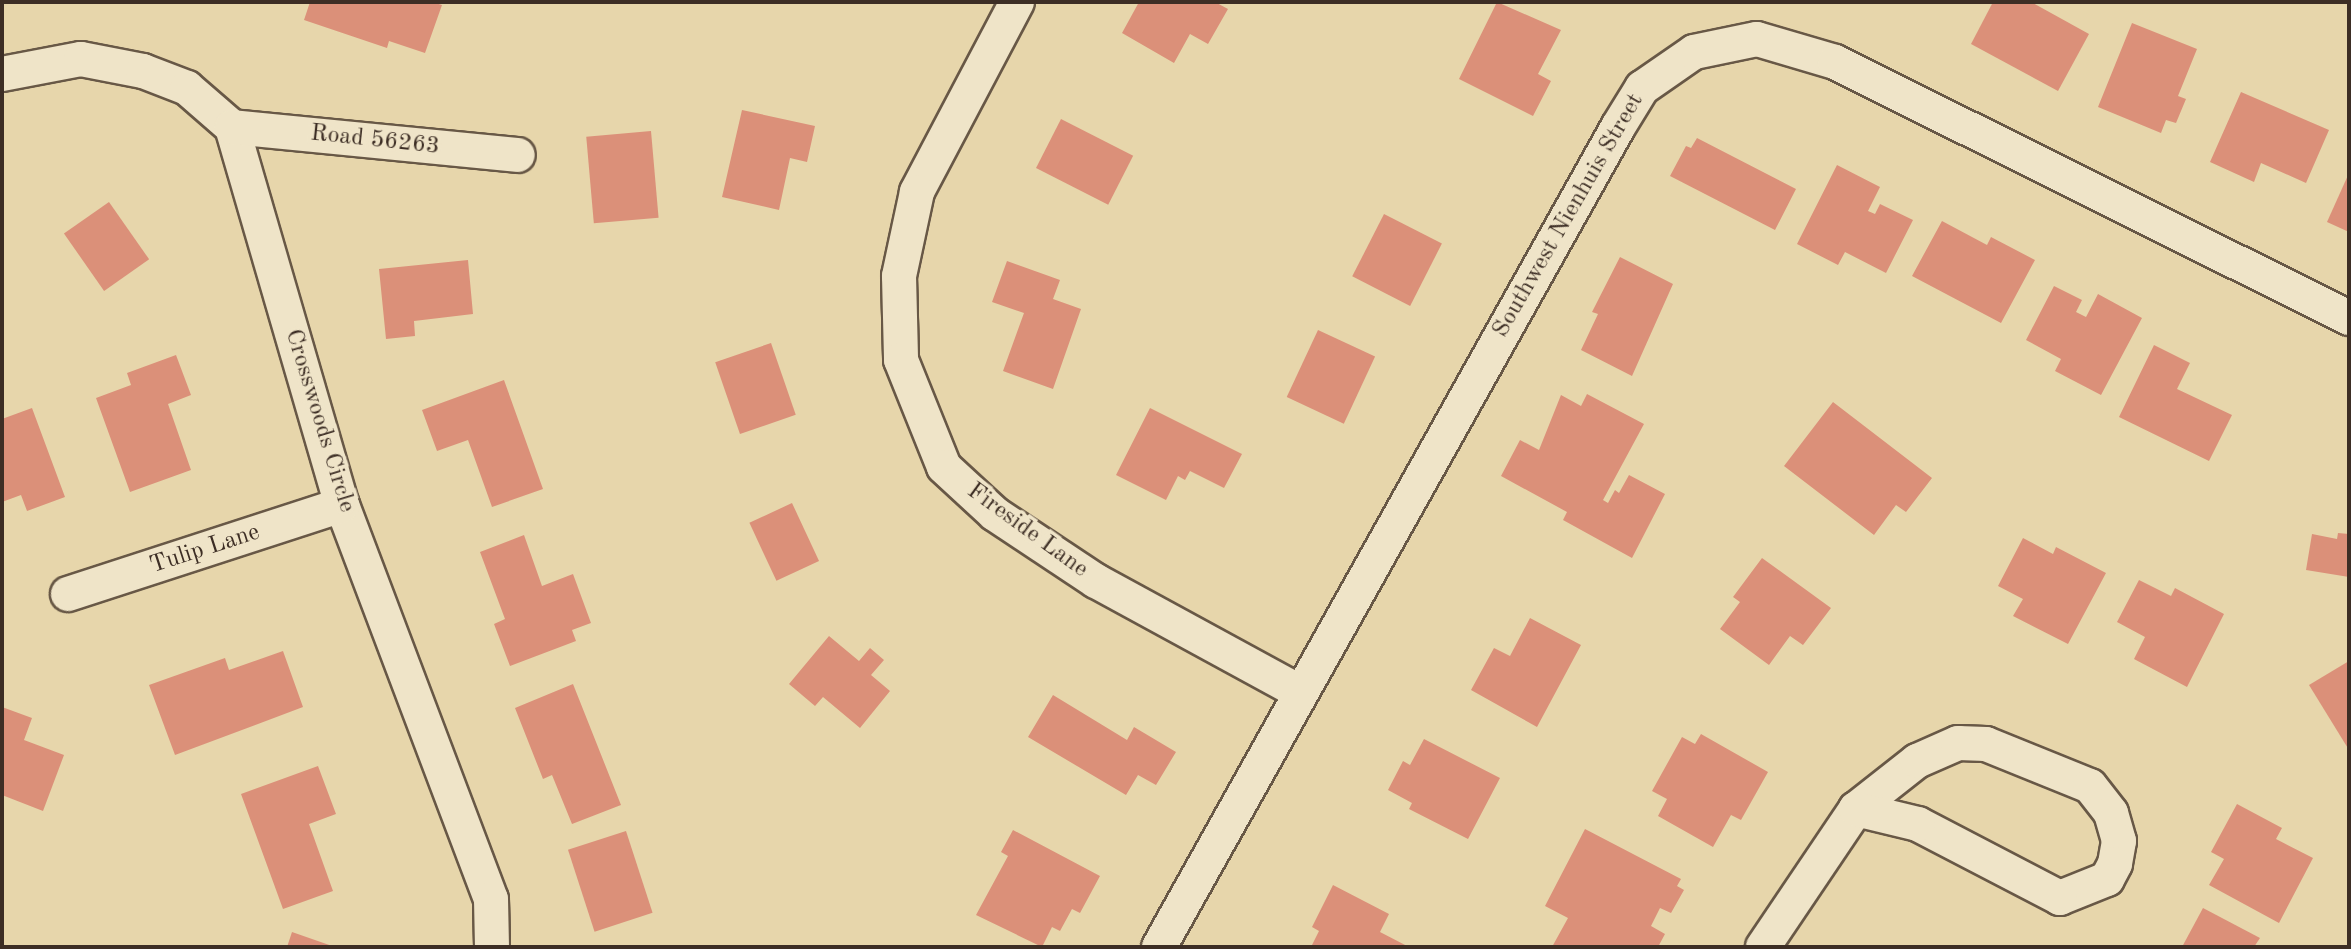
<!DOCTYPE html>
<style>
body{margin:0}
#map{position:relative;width:2351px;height:949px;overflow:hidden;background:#e7d6ab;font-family:"Old Standard TT",serif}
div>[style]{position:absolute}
.building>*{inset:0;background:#db9079;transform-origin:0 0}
.roads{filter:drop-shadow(2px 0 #685846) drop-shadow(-2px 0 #685846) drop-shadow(0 2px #685846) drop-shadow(0 -2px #685846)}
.street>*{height:34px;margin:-17px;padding:0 17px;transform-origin:17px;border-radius:17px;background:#efe4c8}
span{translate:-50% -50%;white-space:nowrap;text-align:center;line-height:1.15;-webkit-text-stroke:7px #efe4c8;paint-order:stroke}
.street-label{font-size:24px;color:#3d2e25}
.frame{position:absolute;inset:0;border:4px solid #3d2e25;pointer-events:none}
</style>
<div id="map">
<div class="building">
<div style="clip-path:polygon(310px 2px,432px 2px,442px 5px,425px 53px,389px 41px,387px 48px,304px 20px)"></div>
<div style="clip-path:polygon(1139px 2px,1215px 2px,1228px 9px,1208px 44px,1190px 34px,1174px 63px,1122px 33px)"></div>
<div style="clip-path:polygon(1497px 2px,1561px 30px,1538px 74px,1551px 81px,1533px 116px,1459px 79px)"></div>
<div style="clip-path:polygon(1993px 2px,2031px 2px,2089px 34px,2058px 91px,1971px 44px)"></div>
<div style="clip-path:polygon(2132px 23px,2197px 49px,2178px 96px,2186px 99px,2176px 123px,2166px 120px,2161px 133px,2098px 107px)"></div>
<div style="clip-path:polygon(2241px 92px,2329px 130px,2306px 183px,2261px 163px,2254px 182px,2210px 162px)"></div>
<div style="clip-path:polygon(742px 110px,815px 126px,807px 162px,790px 158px,779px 210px,722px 197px)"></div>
<div style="left:1061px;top:119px;width:81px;height:55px;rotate:27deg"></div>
<div style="left:651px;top:131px;width:87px;height:65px;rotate:85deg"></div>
<div style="clip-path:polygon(1697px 138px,1796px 189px,1775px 230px,1670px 176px,1686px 146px,1691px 148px)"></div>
<div style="clip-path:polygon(1837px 165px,1880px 187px,1868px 211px,1875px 214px,1880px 204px,1913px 220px,1886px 273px,1845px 252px,1838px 265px,1797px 244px)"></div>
<div style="clip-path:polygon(2349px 173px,2349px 232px,2327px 222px)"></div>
<div style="left:109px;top:202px;width:70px;height:55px;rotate:55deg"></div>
<div style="left:1384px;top:214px;width:65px;height:70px;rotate:27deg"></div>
<div style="clip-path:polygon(1942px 221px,1987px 245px,1991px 237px,2035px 260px,2001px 323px,1912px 276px)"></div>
<div style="clip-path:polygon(1620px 257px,1673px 284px,1632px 376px,1581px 350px,1598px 314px,1592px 312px)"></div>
<div style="clip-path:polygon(468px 260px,473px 314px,414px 321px,415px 336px,386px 339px,379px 269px)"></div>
<div style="clip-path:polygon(1007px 261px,1060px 280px,1053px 299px,1081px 309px,1053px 389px,1003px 371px,1024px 313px,992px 302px)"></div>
<div style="clip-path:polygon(2054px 286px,2082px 300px,2076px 312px,2086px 317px,2098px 294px,2142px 318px,2101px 395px,2055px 371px,2061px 359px,2026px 340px)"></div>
<div style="left:1318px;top:330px;width:63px;height:74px;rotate:25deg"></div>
<div style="left:771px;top:343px;width:76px;height:59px;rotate:71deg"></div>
<div style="clip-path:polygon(2154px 345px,2190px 363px,2177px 389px,2232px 415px,2209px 461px,2119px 417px)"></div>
<div style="clip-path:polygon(176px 355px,191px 395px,168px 404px,191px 470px,130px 492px,96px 398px,131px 385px,127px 373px)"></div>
<div style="clip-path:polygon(504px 380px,543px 489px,492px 507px,468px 440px,437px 451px,422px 410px)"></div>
<div style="clip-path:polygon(1587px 394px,1644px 424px,1603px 500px,1608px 503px,1615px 490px,1619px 493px,1629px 475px,1665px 494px,1632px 558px,1563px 520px,1567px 512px,1501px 476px,1520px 440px,1539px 450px,1561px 395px,1581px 406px)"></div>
<div style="clip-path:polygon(1833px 402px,1932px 478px,1906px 512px,1896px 505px,1874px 535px,1784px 466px)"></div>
<div style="clip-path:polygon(32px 408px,65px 497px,27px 511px,21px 495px,2px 502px,2px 419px)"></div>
<div style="clip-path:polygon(1150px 408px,1242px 454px,1224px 488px,1190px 471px,1185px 480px,1178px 476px,1166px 500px,1116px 475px)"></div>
<div style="left:792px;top:503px;width:64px;height:47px;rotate:65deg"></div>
<div style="clip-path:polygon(2338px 533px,2349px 534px,2349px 577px,2306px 570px,2312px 534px,2337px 539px)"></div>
<div style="clip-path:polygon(524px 535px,542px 586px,573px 574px,591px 623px,572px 630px,576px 641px,510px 666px,494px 624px,505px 619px,480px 552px)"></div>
<div style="clip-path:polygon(2023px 538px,2053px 554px,2056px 547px,2106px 573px,2068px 644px,2013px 616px,2023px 599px,1998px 586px)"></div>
<div style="clip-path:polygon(1762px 558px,1831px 608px,1803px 645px,1790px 636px,1769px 665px,1720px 629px,1740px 602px,1733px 597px)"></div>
<div style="clip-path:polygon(2139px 580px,2171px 596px,2175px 588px,2224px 614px,2187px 687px,2134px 659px,2145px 637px,2117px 622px)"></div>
<div style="clip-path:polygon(1530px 618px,1581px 645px,1537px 727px,1471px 690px,1494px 648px,1510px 656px)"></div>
<div style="clip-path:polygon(829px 636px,859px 661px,870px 648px,884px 660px,871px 675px,890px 691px,860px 728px,823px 697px,815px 706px,789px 684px)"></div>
<div style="clip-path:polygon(283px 651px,303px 707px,175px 755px,149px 685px,225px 658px,229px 670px)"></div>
<div style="clip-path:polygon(2349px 661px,2349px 750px,2309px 685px)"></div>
<div style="clip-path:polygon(573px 684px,621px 805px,572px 824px,552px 775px,543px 779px,515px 708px)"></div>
<div style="clip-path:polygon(1053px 695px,1127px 740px,1134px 727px,1176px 752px,1156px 785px,1138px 775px,1126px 795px,1028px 737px)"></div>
<div style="clip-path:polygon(2px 707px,32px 718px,24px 740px,64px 755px,43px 811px,2px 795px)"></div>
<div style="clip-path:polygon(1701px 734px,1768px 772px,1741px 820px,1731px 815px,1713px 847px,1658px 816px,1667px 799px,1652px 791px,1682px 737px,1695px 744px)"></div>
<div style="clip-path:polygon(1424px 739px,1500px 778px,1468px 839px,1409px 809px,1412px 803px,1388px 790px,1403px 761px,1410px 765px)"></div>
<div style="clip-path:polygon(318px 766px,336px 814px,309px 824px,333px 891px,283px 909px,241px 794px)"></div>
<div style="clip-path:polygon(2237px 804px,2282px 828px,2276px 839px,2313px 858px,2279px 923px,2209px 885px,2224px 859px,2211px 852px)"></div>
<div style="clip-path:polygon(1585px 829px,1681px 879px,1677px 886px,1684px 890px,1671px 913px,1660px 908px,1651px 926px,1665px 934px,1658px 947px,1552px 947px,1568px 918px,1545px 906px)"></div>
<div style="clip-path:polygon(1013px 830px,1100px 876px,1080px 913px,1072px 909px,1060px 931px,1052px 927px,1042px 947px,976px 915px,1008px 856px,1001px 852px)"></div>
<div style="left:626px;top:831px;width:86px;height:61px;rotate:72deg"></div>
<div style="clip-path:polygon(1333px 885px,1389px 914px,1380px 932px,1409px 947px,1311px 947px,1319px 931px,1312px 927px)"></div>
<div style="clip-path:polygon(2203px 908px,2260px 938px,2254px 947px,2182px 947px)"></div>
<div style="clip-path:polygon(292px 932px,335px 947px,287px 947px)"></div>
</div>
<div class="roads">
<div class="street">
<div style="left:1017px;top:2px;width:215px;rotate:117.8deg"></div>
<div style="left:917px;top:192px;width:86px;rotate:102.1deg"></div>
<div style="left:899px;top:276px;width:84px;rotate:88.6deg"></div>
<div style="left:901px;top:360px;width:115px;rotate:68.1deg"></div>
<div style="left:944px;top:467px;width:69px;rotate:42.7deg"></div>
<div style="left:995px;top:514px;width:121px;rotate:33.6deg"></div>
<div style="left:1096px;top:581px;width:232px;rotate:28.6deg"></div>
<div style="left:2px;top:74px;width:80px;rotate:-10.8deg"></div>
<div style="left:81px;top:59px;width:63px;rotate:11deg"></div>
<div style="left:143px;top:71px;width:47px;rotate:21.1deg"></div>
<div style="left:187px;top:88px;width:60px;rotate:40.9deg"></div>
<div style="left:232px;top:127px;width:394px;rotate:73.8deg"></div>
<div style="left:342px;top:505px;width:421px;rotate:69.3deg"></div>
<div style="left:491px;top:899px;width:48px;rotate:88.8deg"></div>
<div style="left:232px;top:127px;width:287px;rotate:5.6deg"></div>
<div style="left:68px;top:594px;width:288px;rotate:-18deg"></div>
<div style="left:1159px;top:947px;width:940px;rotate:-60.76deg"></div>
<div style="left:1618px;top:127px;width:46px;rotate:-58.4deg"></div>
<div style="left:1642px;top:88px;width:63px;rotate:-34.7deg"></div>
<div style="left:1694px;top:52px;width:64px;rotate:-11.7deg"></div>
<div style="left:1757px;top:39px;width:81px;rotate:16.4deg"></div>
<div style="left:1835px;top:62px;width:574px;rotate:26.48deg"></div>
<div style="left:1763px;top:947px;width:166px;rotate:-56deg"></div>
<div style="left:1856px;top:809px;width:78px;rotate:-38.2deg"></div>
<div style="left:1917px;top:761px;width:45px;rotate:-23.7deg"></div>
<div style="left:1958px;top:743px;width:28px;rotate:2deg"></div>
<div style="left:1986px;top:744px;width:112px;rotate:22deg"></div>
<div style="left:2090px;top:786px;width:34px;rotate:52deg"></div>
<div style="left:2111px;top:813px;width:29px;rotate:74deg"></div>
<div style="left:2119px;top:841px;width:23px;rotate:100deg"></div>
<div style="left:2115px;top:864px;width:17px;rotate:118deg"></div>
<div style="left:2107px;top:879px;width:51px;rotate:158deg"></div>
<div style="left:2060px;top:898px;width:160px;rotate:-152.5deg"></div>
<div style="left:1918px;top:824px;width:64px;rotate:-166.4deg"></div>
</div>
</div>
<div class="street-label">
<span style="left:375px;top:141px;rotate:6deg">Road 56263</span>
<span style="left:1569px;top:216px;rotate:-60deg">Southwest Nienhuis Street</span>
<span style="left:319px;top:421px;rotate:73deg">Crosswoods Circle</span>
<span style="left:1027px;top:531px;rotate:36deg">Fireside Lane</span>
<span style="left:205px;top:550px;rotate:-18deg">Tulip Lane</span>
</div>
<div class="frame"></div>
</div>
